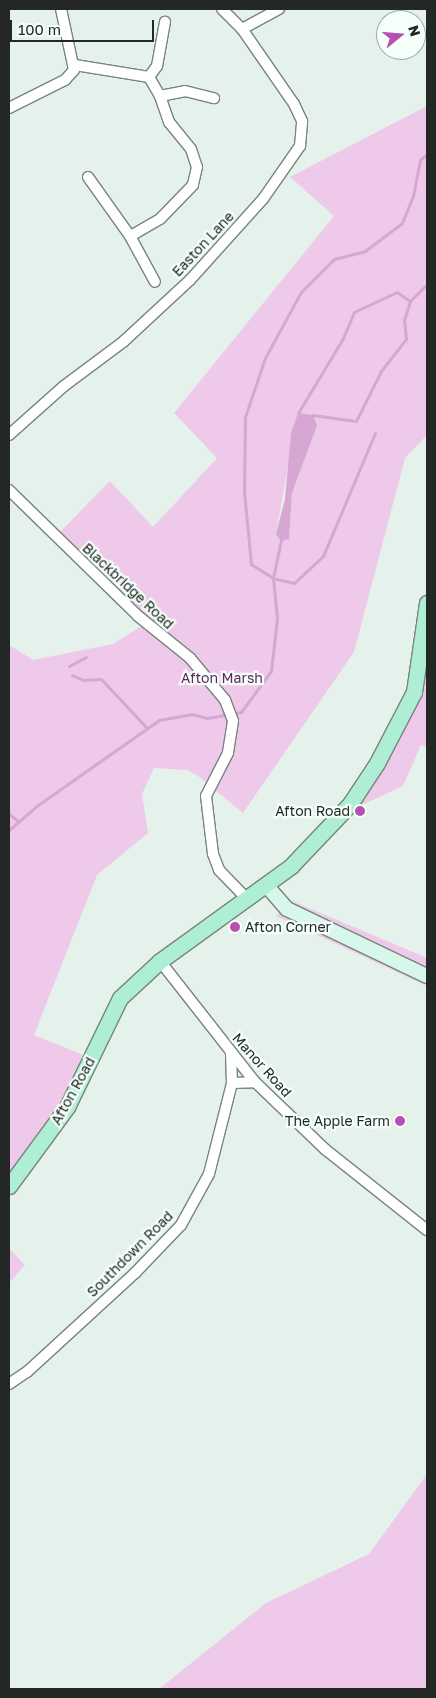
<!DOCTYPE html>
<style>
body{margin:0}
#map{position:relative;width:436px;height:1698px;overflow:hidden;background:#e5f2eb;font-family:"Golos Text",sans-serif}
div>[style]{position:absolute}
.green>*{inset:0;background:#eec9ea}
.water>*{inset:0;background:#d7a7d3}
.stream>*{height:3px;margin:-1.5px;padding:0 1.5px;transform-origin:1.5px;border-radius:1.5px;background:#d7a7d3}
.roads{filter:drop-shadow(1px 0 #78847e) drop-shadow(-1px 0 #78847e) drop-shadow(0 1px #78847e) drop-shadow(0 -1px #78847e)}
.minor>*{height:10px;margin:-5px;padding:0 5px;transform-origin:5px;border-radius:5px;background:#fff}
.secondary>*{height:14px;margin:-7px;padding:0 7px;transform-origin:7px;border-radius:7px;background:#d6f7e9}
.primary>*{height:15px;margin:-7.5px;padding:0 7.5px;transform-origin:7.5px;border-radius:7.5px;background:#adeed4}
.dots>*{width:14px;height:14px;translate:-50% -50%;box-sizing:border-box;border:2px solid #f4fff9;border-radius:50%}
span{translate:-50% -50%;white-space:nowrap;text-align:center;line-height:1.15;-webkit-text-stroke:4.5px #f4fff9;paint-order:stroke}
.street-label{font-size:14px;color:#232826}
.park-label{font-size:14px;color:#61285f}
.poi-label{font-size:14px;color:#232826}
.right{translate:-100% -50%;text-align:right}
.left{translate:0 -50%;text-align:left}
.frame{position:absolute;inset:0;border:10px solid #232826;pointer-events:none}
.north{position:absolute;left:376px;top:10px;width:50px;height:50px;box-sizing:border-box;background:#f4fff9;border:1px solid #a0a9a5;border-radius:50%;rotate:73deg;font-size:14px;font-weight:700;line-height:20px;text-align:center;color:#232826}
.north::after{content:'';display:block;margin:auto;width:18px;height:22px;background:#b850b3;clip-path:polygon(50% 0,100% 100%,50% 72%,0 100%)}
.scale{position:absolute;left:10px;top:20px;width:144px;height:22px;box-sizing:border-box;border:2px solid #232826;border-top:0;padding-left:6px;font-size:15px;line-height:18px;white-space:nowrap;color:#232826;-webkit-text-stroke:4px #f4fff9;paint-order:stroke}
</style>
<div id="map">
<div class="green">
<div style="clip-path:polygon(evenodd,427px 106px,427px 435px,405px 458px,354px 652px,243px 813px,198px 776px,187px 770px,154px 768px,142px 794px,148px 833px,97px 875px,34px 1035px,83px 1055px,61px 1105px,9px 1174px,9px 645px,33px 660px,113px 644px,148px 622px,58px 534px,110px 481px,153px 527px,217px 458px,174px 413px,334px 216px,290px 177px,427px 106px,317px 426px,292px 493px,289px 539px,276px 534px,290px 456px,317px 426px)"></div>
<div style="clip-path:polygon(427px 651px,427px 748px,421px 745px,403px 786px,353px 809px)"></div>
<div style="clip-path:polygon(292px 901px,427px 958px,427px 986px,276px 916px)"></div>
<div style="clip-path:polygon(9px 1248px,25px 1265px,9px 1283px)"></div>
<div style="clip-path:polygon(427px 1474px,427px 1689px,159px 1689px,266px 1603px,369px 1554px)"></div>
</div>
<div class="water">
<div style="clip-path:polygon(298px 413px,313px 415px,317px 426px,292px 493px,289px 539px,281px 541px,276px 534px,285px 499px,291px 433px)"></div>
</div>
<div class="stream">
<div style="left:298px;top:413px;width:87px;rotate:-59deg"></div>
<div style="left:343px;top:338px;width:28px;rotate:-67deg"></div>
<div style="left:354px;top:312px;width:47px;rotate:-24.9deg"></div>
<div style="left:397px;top:292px;width:16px;rotate:35deg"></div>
<div style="left:313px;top:415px;width:43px;rotate:7.9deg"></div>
<div style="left:356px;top:421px;width:56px;rotate:-63.4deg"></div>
<div style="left:381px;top:371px;width:41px;rotate:-52deg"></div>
<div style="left:406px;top:339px;width:19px;rotate:-96deg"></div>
<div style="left:404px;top:320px;width:20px;rotate:-72deg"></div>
<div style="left:410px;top:301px;width:24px;rotate:-45deg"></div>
<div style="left:375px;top:433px;width:134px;rotate:112.9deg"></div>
<div style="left:323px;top:556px;width:40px;rotate:137deg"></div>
<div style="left:294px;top:583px;width:22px;rotate:-167deg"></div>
<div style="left:273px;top:578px;width:26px;rotate:-148deg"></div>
<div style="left:251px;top:564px;width:73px;rotate:-95.5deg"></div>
<div style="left:244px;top:491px;width:74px;rotate:-89.2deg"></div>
<div style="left:245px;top:417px;width:62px;rotate:-71.3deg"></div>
<div style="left:265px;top:358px;width:75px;rotate:-61.4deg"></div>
<div style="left:301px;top:292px;width:47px;rotate:-45deg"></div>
<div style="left:334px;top:259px;width:32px;rotate:-14deg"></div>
<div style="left:365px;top:251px;width:46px;rotate:-37.1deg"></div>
<div style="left:402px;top:223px;width:29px;rotate:-68deg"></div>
<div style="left:413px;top:196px;width:37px;rotate:-79deg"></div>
<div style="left:420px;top:160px;width:9px;rotate:-41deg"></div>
<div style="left:69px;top:666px;width:19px;rotate:-28deg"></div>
<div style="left:72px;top:675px;width:12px;rotate:24deg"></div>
<div style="left:83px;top:680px;width:18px;rotate:-3deg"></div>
<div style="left:101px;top:679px;width:66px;rotate:46.8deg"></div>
<div style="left:9px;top:814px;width:11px;rotate:38deg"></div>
<div style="left:9px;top:830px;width:38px;rotate:-41deg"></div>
<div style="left:38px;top:805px;width:148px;rotate:-35.1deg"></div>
<div style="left:159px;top:720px;width:34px;rotate:-10deg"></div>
<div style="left:192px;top:714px;width:16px;rotate:15deg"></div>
<div style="left:207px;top:718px;width:35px;rotate:-10deg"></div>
<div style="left:241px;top:712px;width:51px;rotate:-53.8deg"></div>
<div style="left:271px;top:671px;width:53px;rotate:-83.5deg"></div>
<div style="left:277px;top:618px;width:40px;rotate:-95.7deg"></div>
<div style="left:273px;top:578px;width:38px;rotate:-78deg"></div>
</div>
<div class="roads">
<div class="minor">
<div style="left:242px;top:29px;width:42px;rotate:-28.4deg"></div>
<div style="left:75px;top:65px;width:75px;rotate:9.2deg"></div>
<div style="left:149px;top:77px;width:22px;rotate:60deg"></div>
<div style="left:160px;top:96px;width:28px;rotate:71deg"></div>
<div style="left:169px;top:122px;width:35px;rotate:51deg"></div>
<div style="left:191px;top:149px;width:19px;rotate:72deg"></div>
<div style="left:197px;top:167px;width:18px;rotate:103deg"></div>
<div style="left:193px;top:185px;width:47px;rotate:134.1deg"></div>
<div style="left:160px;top:219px;width:34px;rotate:150deg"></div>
<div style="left:130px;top:236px;width:52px;rotate:61.5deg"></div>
<div style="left:149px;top:77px;width:14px;rotate:-54deg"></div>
<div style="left:157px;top:66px;width:45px;rotate:-79.7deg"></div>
<div style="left:160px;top:96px;width:25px;rotate:-11deg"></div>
<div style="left:185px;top:91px;width:30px;rotate:14deg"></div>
<div style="left:9px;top:108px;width:63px;rotate:-26.6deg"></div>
<div style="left:65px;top:80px;width:13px;rotate:-48deg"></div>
<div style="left:74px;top:70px;width:62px;rotate:-102deg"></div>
<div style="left:88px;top:177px;width:72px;rotate:54.6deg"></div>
<div style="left:9px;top:435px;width:74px;rotate:-41.7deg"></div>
<div style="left:64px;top:386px;width:74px;rotate:-36.7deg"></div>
<div style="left:123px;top:342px;width:91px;rotate:-42.8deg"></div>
<div style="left:190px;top:280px;width:109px;rotate:-48deg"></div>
<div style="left:263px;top:199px;width:65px;rotate:-55.1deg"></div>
<div style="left:300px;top:146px;width:25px;rotate:-85deg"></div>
<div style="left:302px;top:121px;width:19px;rotate:-115deg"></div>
<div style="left:294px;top:104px;width:91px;rotate:-124.7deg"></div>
<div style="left:242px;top:29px;width:28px;rotate:-135deg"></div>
<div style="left:9px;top:490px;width:180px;rotate:44.3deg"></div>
<div style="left:138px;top:616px;width:67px;rotate:38.9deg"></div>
<div style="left:190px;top:658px;width:55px;rotate:50.2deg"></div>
<div style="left:225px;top:700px;width:22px;rotate:69deg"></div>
<div style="left:233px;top:721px;width:32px;rotate:99deg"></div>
<div style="left:228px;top:753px;width:48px;rotate:117.1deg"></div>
<div style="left:206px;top:796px;width:58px;rotate:83.1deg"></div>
<div style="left:213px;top:854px;width:17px;rotate:69deg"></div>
<div style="left:219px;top:870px;width:39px;rotate:46deg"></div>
<div style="left:160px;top:961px;width:154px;rotate:51.9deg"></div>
<div style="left:255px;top:1082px;width:98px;rotate:43.8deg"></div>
<div style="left:326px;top:1150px;width:129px;rotate:38.4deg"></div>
<div style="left:232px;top:1083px;width:23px;rotate:-2deg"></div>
<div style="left:9px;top:1384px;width:22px;rotate:-34deg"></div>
<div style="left:27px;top:1372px;width:147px;rotate:-42.5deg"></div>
<div style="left:135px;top:1273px;width:66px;rotate:-46.2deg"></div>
<div style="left:181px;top:1225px;width:58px;rotate:-61.2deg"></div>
<div style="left:209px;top:1174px;width:94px;rotate:-75.8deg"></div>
<div style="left:232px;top:1083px;width:29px;rotate:-92deg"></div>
</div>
<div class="secondary">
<div style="left:266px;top:885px;width:32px;rotate:49deg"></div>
<div style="left:287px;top:909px;width:155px;rotate:25.6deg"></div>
</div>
<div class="primary">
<div style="left:9px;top:1186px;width:98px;rotate:-53.7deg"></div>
<div style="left:67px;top:1107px;width:121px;rotate:-64.1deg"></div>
<div style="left:120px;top:998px;width:54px;rotate:-42.8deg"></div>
<div style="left:160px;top:961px;width:162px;rotate:-35.9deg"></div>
<div style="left:291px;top:866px;width:86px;rotate:-46.4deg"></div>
<div style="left:350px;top:804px;width:49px;rotate:-56.6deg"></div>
<div style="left:377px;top:763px;width:80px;rotate:-62.5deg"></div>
<div style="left:414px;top:692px;width:90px;rotate:-81.7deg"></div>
</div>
</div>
<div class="dots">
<div style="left:360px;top:811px;background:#b850b3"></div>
<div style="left:235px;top:927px;background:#b850b3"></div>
<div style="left:400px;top:1121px;background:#b850b3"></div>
</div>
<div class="street-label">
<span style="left:203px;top:244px;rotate:-47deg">Easton Lane</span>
<span style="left:128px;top:586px;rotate:43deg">Blackbridge Road</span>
<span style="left:262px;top:1065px;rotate:48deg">Manor Road</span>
<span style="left:73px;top:1091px;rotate:-61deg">Afton Road</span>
<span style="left:130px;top:1254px;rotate:-45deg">Southdown Road</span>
</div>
<div class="park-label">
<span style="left:222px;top:678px">Afton Marsh</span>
</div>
<div class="poi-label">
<span class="right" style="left:350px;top:811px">Afton Road</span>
<span class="left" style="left:245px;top:927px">Afton Corner</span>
<span class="right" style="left:390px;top:1121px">The Apple Farm</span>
</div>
<div class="frame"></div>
<div class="north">N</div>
<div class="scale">100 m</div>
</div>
